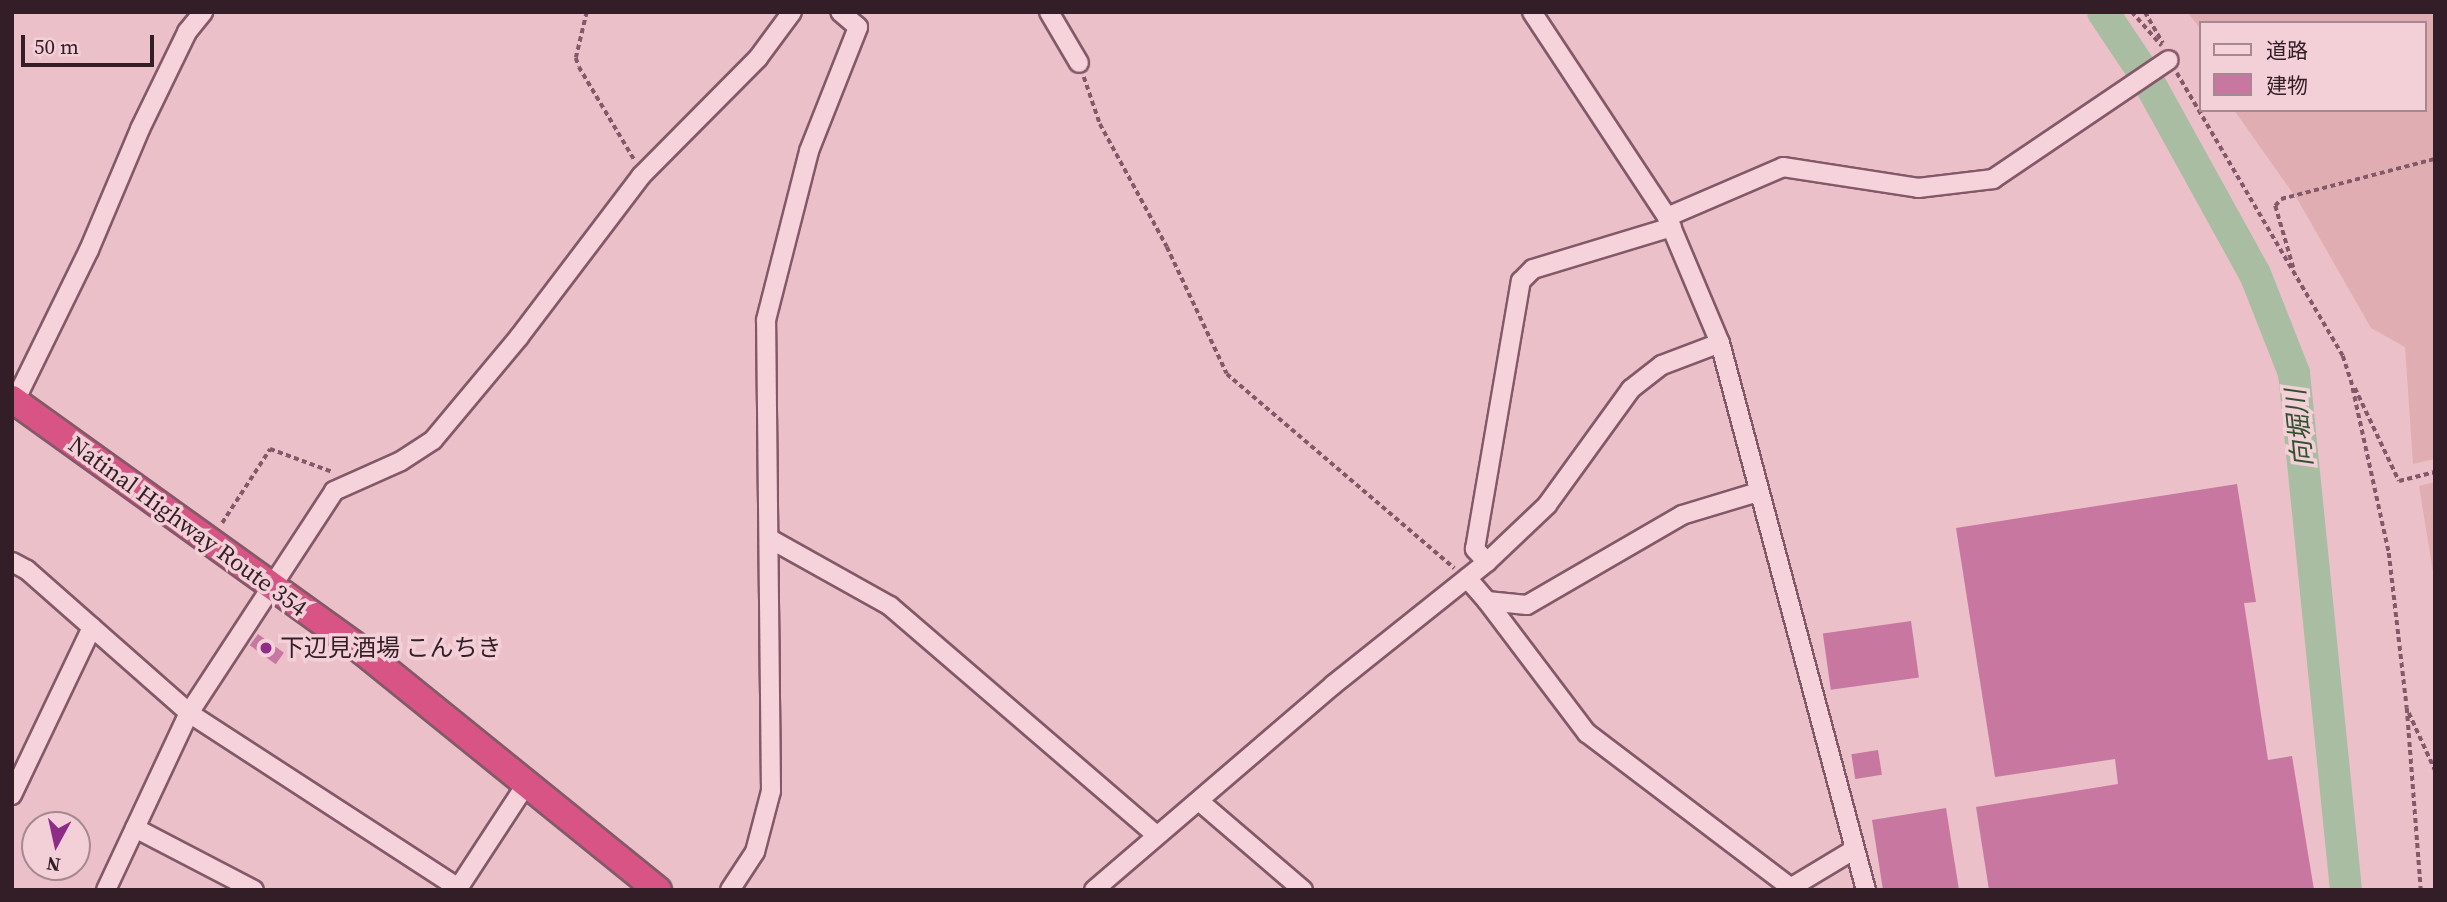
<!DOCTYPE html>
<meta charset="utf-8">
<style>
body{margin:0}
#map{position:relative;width:2447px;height:902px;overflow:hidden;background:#ebc0c9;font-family:"Source Serif 4","Noto Sans JP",serif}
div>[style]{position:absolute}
.farmland>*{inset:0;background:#e0aeb2}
.river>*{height:32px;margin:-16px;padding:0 16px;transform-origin:16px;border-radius:16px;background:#a8bda2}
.building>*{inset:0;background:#c777a0;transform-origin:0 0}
.path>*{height:3.5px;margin-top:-1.75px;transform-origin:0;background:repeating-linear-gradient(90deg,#835969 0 5px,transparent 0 8.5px)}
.roads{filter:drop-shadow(2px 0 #835969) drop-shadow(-2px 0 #835969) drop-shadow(0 2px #835969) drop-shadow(0 -2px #835969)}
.minor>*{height:18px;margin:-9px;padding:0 9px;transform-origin:9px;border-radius:9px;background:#f6d2da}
.highway>*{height:26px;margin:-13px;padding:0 13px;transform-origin:13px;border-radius:13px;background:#d75484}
.dots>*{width:19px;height:19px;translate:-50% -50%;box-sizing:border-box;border:4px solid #f3cfd7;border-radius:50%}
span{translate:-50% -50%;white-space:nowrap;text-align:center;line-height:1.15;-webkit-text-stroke:7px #f3cfd7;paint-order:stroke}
.street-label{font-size:24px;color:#331d26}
.poi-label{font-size:24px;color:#331d26}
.left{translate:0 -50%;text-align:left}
.water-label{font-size:26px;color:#2d522d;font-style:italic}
.frame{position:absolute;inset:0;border:14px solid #331d26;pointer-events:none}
.legend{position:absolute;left:2199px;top:21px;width:228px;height:91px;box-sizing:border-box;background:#f3cfd7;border:2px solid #a68890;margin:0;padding:9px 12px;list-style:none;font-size:21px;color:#331d26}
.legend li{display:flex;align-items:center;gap:14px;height:35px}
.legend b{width:35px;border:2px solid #a68890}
.north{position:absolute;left:21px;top:811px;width:70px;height:70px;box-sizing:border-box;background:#f3cfd7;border:2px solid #a68890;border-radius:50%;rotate:188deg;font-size:19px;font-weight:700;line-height:28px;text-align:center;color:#331d26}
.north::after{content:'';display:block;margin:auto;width:24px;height:32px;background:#8e2d88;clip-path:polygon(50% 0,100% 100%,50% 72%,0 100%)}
.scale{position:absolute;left:21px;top:35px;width:133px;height:32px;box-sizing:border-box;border:4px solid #331d26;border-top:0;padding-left:9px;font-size:21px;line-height:24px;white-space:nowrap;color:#331d26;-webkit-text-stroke:5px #f3cfd7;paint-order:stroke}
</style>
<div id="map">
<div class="farmland">
<div style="clip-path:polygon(2187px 12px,2435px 12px,2435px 459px,2413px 464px,2405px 347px,2371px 328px,2299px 202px,2234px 110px,2424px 110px,2424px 23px,2200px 23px,2200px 28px)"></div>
<div style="clip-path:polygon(2435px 482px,2435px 584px,2419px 486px)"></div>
</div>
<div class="river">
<div style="left:2103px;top:12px;width:76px;rotate:56.3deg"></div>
<div style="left:2145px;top:75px;width:227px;rotate:61.1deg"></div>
<div style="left:2255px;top:274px;width:106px;rotate:68.5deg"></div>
<div style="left:2294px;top:373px;width:520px;rotate:84.26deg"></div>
</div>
<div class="building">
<div style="clip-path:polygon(2237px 484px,2256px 602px,2244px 603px,2268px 760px,2292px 756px,2314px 890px,1989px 890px,1976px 807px,2118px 784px,2115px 759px,1995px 777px,1956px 528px)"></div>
<div style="left:1911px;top:621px;width:57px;height:89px;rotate:82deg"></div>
<div style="left:258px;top:634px;width:32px;height:14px;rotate:36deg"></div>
<div style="left:1878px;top:750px;width:25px;height:27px;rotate:81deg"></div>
<div style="clip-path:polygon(1946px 808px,1959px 890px,1883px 890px,1872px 820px)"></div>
</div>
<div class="path">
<div style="left:587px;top:12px;width:47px;rotate:103.4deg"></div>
<div style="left:576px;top:58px;width:9px;rotate:72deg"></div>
<div style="left:579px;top:67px;width:109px;rotate:59.2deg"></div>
<div style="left:2132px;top:12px;width:45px;rotate:48.6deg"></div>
<div style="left:2145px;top:12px;width:36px;rotate:60deg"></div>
<div style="left:2177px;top:73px;width:328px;rotate:59.6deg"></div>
<div style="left:2343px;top:356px;width:25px;rotate:72deg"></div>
<div style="left:2351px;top:380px;width:177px;rotate:77.6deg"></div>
<div style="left:2389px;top:553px;width:156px;rotate:83.4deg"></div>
<div style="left:2407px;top:708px;width:183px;rotate:85.6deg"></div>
<div style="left:1084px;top:77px;width:50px;rotate:71.2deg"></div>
<div style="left:1100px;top:124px;width:140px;rotate:61.4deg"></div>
<div style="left:1167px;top:247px;width:140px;rotate:64.7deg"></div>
<div style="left:1227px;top:374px;width:299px;rotate:40.5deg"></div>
<div style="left:2293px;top:268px;width:65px;rotate:-106.2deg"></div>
<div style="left:2275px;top:206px;width:9px;rotate:-49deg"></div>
<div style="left:2281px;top:199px;width:159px;rotate:-14.6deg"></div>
<div style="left:2355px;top:388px;width:103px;rotate:64.7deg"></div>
<div style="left:2399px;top:481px;width:37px;rotate:-14deg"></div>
<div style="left:222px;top:523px;width:88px;rotate:-57deg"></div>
<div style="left:270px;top:449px;width:67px;rotate:20.1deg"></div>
<div style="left:2409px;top:713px;width:63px;rotate:65.5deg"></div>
</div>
<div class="roads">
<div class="minor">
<div style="left:1049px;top:12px;width:59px;rotate:59.5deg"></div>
<div style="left:1532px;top:12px;width:245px;rotate:56.6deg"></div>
<div style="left:1667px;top:217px;width:137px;rotate:67.2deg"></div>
<div style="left:1720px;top:343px;width:566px;rotate:75.06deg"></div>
<div style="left:1667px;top:217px;width:126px;rotate:-23.3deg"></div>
<div style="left:1783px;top:167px;width:137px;rotate:8.8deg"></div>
<div style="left:1918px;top:188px;width:76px;rotate:-6.8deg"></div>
<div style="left:1993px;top:179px;width:212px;rotate:-34.1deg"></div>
<div style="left:15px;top:401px;width:168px;rotate:-63.9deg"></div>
<div style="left:89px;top:250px;width:131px;rotate:-67.1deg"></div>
<div style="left:140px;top:129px;width:108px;rotate:-64.1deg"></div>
<div style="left:187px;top:32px;width:26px;rotate:-51deg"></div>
<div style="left:772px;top:540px;width:135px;rotate:29.2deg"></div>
<div style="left:890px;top:606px;width:351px;rotate:40.7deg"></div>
<div style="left:12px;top:562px;width:17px;rotate:28deg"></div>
<div style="left:27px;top:570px;width:216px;rotate:41.4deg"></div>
<div style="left:189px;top:713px;width:321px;rotate:33deg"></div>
<div style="left:1487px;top:562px;width:18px;rotate:-133deg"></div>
<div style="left:1475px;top:549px;width:272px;rotate:-80.3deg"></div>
<div style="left:1521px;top:281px;width:17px;rotate:-45deg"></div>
<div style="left:1533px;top:269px;width:145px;rotate:-16.8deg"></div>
<div style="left:1467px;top:578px;width:30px;rotate:49deg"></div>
<div style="left:1487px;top:601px;width:40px;rotate:5.7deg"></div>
<div style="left:1527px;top:605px;width:179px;rotate:-30.1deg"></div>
<div style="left:1682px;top:515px;width:79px;rotate:-16.8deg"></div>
<div style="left:1487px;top:601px;width:166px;rotate:52.9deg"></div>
<div style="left:1587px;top:733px;width:255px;rotate:37.2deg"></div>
<div style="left:12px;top:795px;width:186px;rotate:-64.5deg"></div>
<div style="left:1199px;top:801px;width:137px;rotate:40.6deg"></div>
<div style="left:135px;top:828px;width:134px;rotate:27.5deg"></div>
<div style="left:106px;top:890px;width:195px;rotate:-64.9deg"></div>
<div style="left:189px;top:713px;width:265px;rotate:-56.8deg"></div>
<div style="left:334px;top:491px;width:73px;rotate:-24.1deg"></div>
<div style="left:401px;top:461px;width:38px;rotate:-33deg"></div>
<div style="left:433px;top:440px;width:134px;rotate:-50.1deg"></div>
<div style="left:519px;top:337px;width:202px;rotate:-52.8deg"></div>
<div style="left:641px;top:176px;width:166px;rotate:-45.2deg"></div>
<div style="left:758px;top:58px;width:57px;rotate:-53.5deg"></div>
<div style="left:457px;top:890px;width:128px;rotate:-56.8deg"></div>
<div style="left:730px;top:890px;width:45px;rotate:-56.7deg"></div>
<div style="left:755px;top:852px;width:63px;rotate:-75.3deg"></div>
<div style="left:771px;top:791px;width:471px;rotate:-90.6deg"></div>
<div style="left:766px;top:320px;width:174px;rotate:-75.7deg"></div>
<div style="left:809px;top:151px;width:133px;rotate:-68.4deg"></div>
<div style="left:858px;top:27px;width:23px;rotate:-140deg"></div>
<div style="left:1094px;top:890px;width:315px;rotate:-40.6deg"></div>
<div style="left:1333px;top:685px;width:197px;rotate:-38.6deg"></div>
<div style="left:1487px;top:562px;width:83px;rotate:-43.5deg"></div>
<div style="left:1547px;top:505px;width:143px;rotate:-54.1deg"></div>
<div style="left:1631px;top:389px;width:39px;rotate:-38deg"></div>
<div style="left:1662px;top:365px;width:62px;rotate:-20.8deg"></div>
<div style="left:1787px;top:890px;width:79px;rotate:-31.1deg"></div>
</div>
<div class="highway">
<div style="left:12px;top:399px;width:435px;rotate:35.7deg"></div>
<div style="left:365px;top:653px;width:377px;rotate:39deg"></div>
</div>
</div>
<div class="dots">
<div style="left:266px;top:648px;background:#8e2d88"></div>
</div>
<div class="street-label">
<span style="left:188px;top:526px;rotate:36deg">Natinal Highway Route 354</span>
</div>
<div class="poi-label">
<span class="left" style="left:280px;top:648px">下辺見酒場 こんちき</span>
</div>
<div class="water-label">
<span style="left:2300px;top:428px;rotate:-96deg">向堀川</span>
</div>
<div class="frame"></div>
<ul class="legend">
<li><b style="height:9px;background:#f6d2da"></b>道路</li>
<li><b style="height:19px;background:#c777a0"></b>建物</li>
</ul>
<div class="north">N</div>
<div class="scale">50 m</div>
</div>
